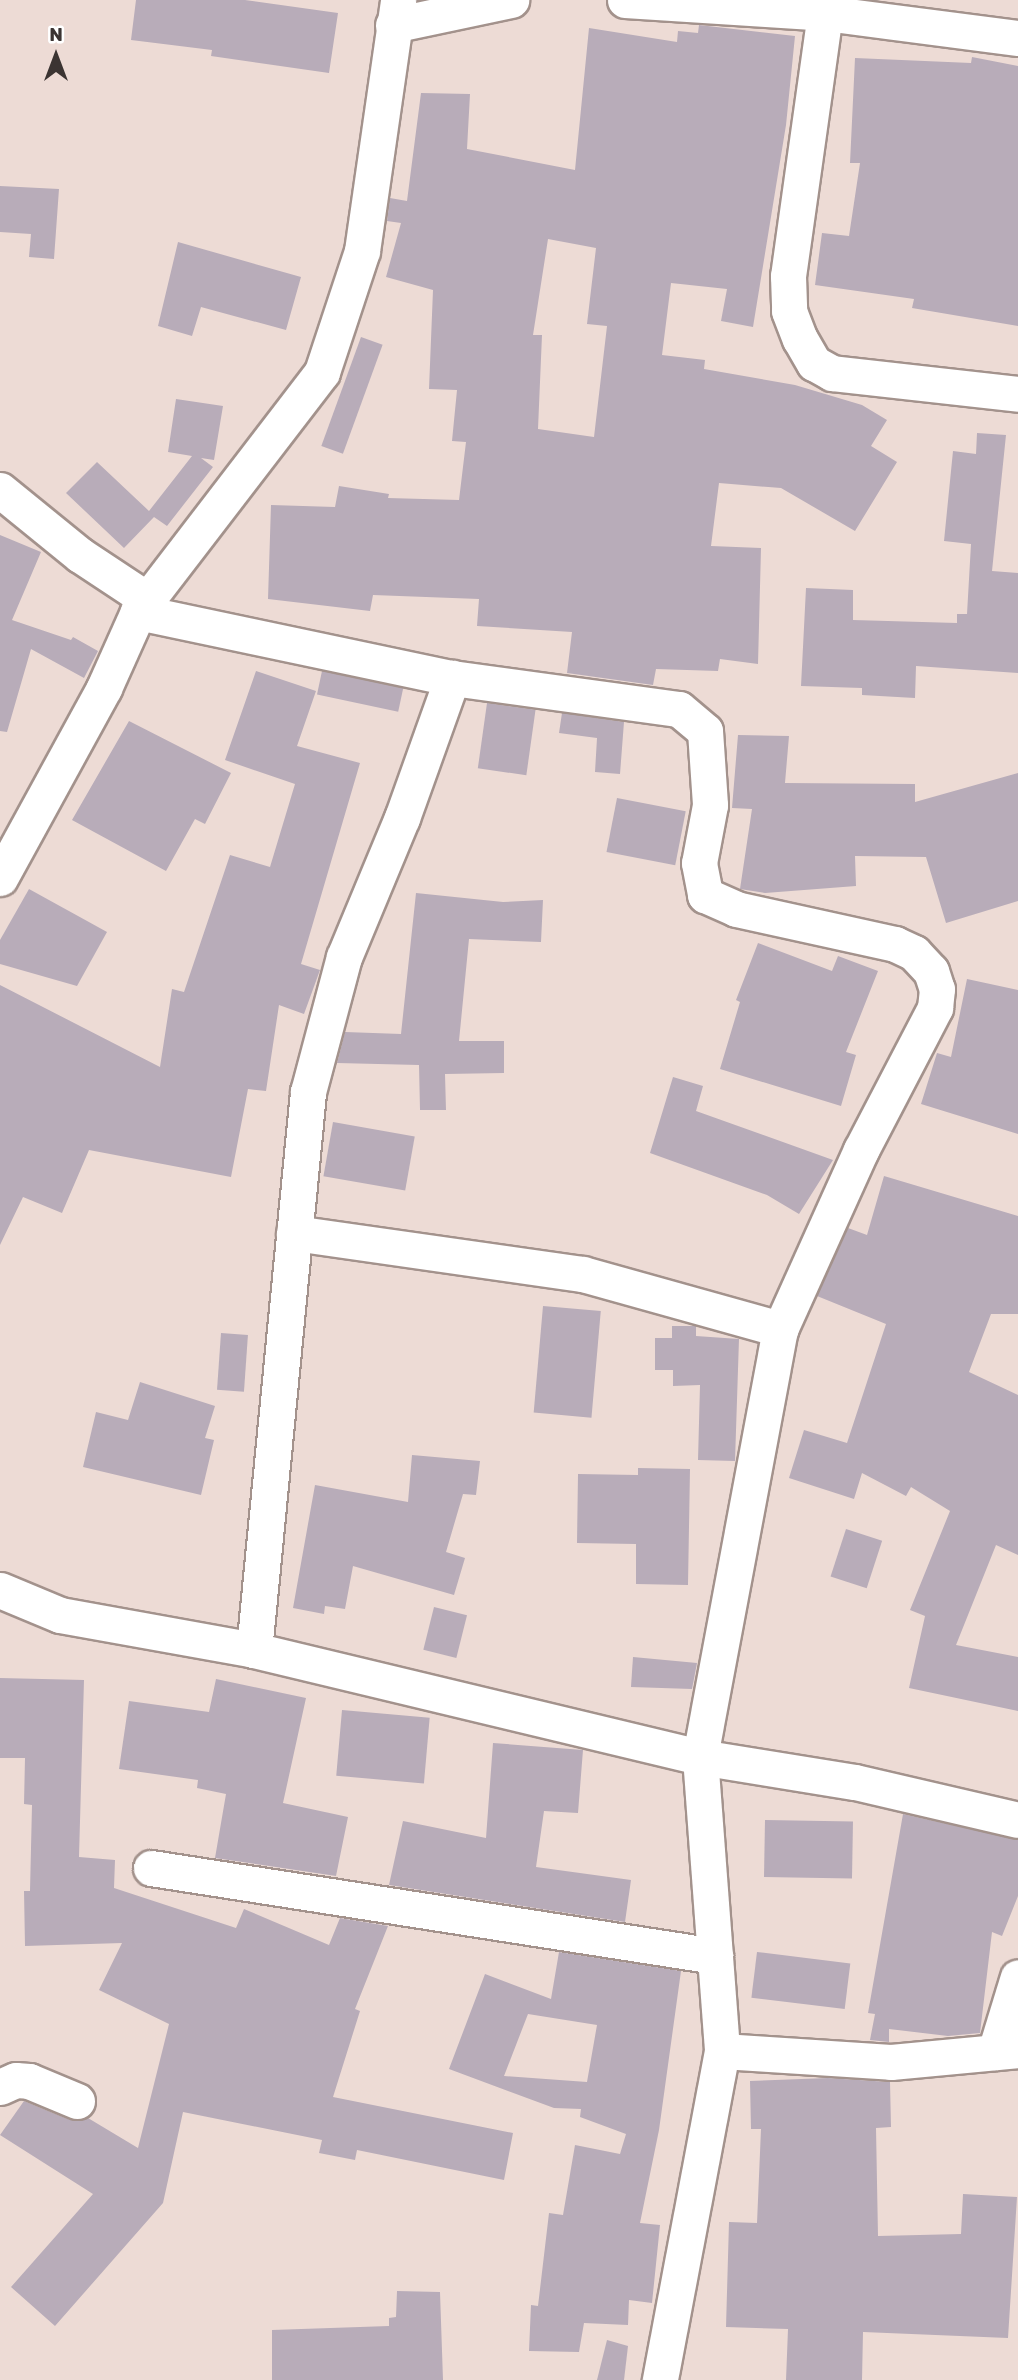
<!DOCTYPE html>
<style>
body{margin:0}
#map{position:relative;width:1018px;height:2380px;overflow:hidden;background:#eddbd5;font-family:Rubik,sans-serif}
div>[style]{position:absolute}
.building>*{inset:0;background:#b8acb9;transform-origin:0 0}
.roads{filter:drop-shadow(2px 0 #a3928c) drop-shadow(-2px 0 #a3928c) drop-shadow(0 2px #a3928c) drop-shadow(0 -2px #a3928c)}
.street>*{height:35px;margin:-17.5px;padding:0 17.5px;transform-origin:17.5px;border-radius:17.5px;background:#fff}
span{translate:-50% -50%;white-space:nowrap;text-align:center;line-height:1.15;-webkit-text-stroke:5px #fff;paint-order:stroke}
.north{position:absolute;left:21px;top:21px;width:70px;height:70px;-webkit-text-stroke:5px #fff;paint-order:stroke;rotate:0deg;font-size:19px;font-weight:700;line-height:28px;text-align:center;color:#3b3432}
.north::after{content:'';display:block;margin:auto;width:24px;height:32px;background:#3b3432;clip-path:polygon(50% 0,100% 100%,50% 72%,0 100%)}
</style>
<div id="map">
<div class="building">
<div style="clip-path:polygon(136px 0,245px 0,338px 13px,329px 73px,211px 56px,212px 50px,131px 40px)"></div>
<div style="clip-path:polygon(evenodd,699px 25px,795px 36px,786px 125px,753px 327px,721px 321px,727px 289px,671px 283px,662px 355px,705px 360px,704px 369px,795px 385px,862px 405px,887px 420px,871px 446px,897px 462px,855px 531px,781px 488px,719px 483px,711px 546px,761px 548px,758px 664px,720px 659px,718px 671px,656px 669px,653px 685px,567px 673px,572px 632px,477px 626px,479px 599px,373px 595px,370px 611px,268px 599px,271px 505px,335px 507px,339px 486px,389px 494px,388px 498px,459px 500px,466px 442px,452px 441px,457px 390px,429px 389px,433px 290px,386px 277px,401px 223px,387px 221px,390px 198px,407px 201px,421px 93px,470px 94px,467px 149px,575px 170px,589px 28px,677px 42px,678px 31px,698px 33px,699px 25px,548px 239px,596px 248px,587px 324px,607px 326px,594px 437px,538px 429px,542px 335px,533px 335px,548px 239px)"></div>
<div style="clip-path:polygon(972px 57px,1018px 66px,1018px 326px,912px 308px,914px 299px,815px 285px,822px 233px,849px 236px,860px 163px,850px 163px,855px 58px,971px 63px)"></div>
<div style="clip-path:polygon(0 186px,59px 189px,54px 259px,29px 257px,31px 234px,0 232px)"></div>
<div style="clip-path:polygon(178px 242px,301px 277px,286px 330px,201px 307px,192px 336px,158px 326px)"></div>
<div style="left:361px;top:337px;width:23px;height:116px;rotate:20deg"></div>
<div style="clip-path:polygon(176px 399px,223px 406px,214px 460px,201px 458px,213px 467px,167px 526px,154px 517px,124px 548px,66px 493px,97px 462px,149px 511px,192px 456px,168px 452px)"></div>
<div style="clip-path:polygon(977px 433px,1006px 435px,992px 571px,1018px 573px,1018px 673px,916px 666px,915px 698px,862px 695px,862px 688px,801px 686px,806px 588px,853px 590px,853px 620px,957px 623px,957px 614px,967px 614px,971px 544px,944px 541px,953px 451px,976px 454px)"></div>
<div style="clip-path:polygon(0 535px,41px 552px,12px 620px,71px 640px,73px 637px,98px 651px,84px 678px,31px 649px,7px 732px,0 731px)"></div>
<div style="clip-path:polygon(256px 671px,316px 691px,297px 746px,360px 763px,301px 964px,320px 970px,304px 1014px,279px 1005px,266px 1091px,248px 1089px,231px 1177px,89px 1150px,62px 1213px,23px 1197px,0 1245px,0 985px,160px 1067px,172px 989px,184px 992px,230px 855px,270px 867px,295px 784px,225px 760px)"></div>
<div style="left:322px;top:671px;width:83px;height:24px;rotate:12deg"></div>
<div style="left:487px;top:703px;width:49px;height:66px;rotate:8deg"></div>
<div style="clip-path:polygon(562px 713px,624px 722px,620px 774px,595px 772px,597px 738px,559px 733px)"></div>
<div style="clip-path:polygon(129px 721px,231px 773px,205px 824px,195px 819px,166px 871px,72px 820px)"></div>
<div style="clip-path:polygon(738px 735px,789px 736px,785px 783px,915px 784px,915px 802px,1018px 773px,1018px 901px,946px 923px,926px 857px,855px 856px,856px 886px,765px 893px,740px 889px,752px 809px,732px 808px)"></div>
<div style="left:617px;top:798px;width:70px;height:55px;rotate:11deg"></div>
<div style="clip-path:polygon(29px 889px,107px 932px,77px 986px,0 964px,0 940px)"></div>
<div style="clip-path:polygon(416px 893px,503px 902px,543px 900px,541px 942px,469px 939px,459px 1041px,504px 1041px,504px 1073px,445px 1074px,446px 1110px,420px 1110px,419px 1065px,337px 1063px,345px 1032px,401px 1034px)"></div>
<div style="clip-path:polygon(758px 943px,832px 971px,838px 956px,878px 971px,846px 1052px,856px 1055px,841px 1106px,720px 1069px,740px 1002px,736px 1000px)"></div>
<div style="clip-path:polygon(967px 979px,1018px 990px,1018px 1134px,921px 1104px,937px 1053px,951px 1057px)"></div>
<div style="clip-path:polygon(673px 1077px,703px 1086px,696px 1111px,833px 1160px,799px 1214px,767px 1195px,650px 1153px)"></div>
<div style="left:333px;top:1122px;width:83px;height:55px;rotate:10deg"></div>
<div style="clip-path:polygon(884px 1176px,1018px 1216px,1018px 1314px,991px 1314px,969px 1372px,1018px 1395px,1018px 1555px,996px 1545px,956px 1645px,1018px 1657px,1018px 1711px,909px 1688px,925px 1616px,910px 1610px,950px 1511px,911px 1487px,906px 1496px,862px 1473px,854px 1499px,789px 1478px,804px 1430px,847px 1443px,886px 1324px,817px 1296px,848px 1228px,867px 1235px)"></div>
<div style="left:543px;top:1306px;width:58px;height:107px;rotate:5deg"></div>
<div style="clip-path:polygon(672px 1326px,696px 1326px,696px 1336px,739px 1339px,735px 1461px,698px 1460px,700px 1385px,673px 1386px,673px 1370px,655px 1370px,655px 1338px,672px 1338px)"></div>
<div style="left:221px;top:1333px;width:27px;height:57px;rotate:4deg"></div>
<div style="clip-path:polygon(140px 1382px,215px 1406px,205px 1438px,214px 1440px,201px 1495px,83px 1467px,96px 1412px,128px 1420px)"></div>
<div style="clip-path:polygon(412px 1455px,480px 1461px,476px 1495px,463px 1494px,446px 1552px,465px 1558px,454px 1595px,353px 1566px,345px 1609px,325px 1606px,324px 1614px,293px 1608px,315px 1485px,408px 1502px)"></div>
<div style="clip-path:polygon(638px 1468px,690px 1469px,688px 1585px,636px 1584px,636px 1544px,577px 1543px,578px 1474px,638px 1475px)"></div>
<div style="left:846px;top:1529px;width:38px;height:50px;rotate:18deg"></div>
<div style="left:434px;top:1607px;width:34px;height:44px;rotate:14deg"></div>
<div style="clip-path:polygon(633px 1657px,697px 1663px,692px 1689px,631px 1687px)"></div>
<div style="clip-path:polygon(0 1678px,84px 1680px,79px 1857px,115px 1860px,114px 1888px,236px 1928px,244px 1909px,329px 1945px,340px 1918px,388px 1926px,355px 2009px,360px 2011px,333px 2097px,513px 2133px,504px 2180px,357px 2150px,355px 2160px,319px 2153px,322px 2140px,183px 2112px,163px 2203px,55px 2326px,11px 2287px,93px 2194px,0 2135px,24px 2101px,70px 2120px,88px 2118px,138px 2148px,169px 2024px,99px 1990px,122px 1943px,25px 1946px,24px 1891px,30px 1891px,32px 1805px,24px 1804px,25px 1758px,0 1758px)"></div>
<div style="clip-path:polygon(216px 1679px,306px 1698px,283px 1803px,348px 1817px,336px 1876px,215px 1858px,226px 1794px,197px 1788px,198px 1780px,119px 1769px,129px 1701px,209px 1712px)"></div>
<div style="left:342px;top:1710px;width:88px;height:66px;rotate:5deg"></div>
<div style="clip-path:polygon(493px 1743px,583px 1750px,578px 1813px,544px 1811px,536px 1867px,631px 1880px,625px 1922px,389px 1885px,403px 1821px,486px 1838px)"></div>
<div style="clip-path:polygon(903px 1814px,1018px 1840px,1018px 1896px,1002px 1936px,992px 1932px,980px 2033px,948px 2036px,889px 2029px,889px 2042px,870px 2040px,875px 2014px,868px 2013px)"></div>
<div style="left:765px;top:1820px;width:88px;height:57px;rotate:1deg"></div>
<div style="clip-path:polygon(evenodd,559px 1952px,681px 1971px,659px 2130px,640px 2223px,660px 2225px,652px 2303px,629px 2300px,628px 2325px,584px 2323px,579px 2352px,529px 2351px,531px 2305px,538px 2306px,549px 2213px,563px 2215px,575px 2145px,620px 2154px,626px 2134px,580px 2117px,581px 2109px,554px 2108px,449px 2069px,485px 1974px,551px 1999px,559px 1952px,528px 2014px,597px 2025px,587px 2082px,504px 2076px,528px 2014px)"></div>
<div style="left:757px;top:1952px;width:94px;height:46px;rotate:7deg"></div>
<div style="clip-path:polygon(828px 2078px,890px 2082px,891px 2127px,876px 2128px,878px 2236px,961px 2234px,963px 2194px,1017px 2197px,1008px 2338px,863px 2332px,862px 2380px,786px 2380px,788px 2329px,726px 2327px,729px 2222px,757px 2223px,761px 2129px,751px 2129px,750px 2081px)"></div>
<div style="clip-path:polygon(397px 2291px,440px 2292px,443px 2380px,272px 2380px,272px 2330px,389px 2326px,389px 2318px,396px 2317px)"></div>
<div style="clip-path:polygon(607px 2340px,628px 2346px,624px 2380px,597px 2380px)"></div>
</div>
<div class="roads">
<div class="street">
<div style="left:625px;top:0;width:200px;rotate:3.7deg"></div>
<div style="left:825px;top:13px;width:195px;rotate:7.4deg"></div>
<div style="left:825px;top:13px;width:266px;rotate:98deg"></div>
<div style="left:788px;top:276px;width:35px;rotate:88deg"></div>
<div style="left:789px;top:311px;width:30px;rotate:69deg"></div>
<div style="left:800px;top:339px;width:28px;rotate:60deg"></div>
<div style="left:814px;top:363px;width:21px;rotate:29deg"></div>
<div style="left:832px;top:373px;width:187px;rotate:6.4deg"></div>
<div style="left:393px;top:25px;width:121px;rotate:-12deg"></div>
<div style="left:0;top:490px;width:103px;rotate:39.1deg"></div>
<div style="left:80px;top:555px;width:82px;rotate:33.5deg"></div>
<div style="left:138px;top:612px;width:321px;rotate:11.9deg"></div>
<div style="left:452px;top:678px;width:229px;rotate:7.8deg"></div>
<div style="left:679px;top:709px;width:34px;rotate:40deg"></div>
<div style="left:705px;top:731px;width:74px;rotate:86.1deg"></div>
<div style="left:710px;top:805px;width:59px;rotate:100.7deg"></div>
<div style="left:699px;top:863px;width:33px;rotate:79deg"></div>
<div style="left:705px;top:895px;width:34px;rotate:24deg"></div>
<div style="left:736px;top:909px;width:163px;rotate:12.4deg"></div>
<div style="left:895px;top:944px;width:21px;rotate:25deg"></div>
<div style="left:914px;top:953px;width:25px;rotate:47deg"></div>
<div style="left:931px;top:971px;width:19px;rotate:72deg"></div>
<div style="left:937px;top:989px;width:19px;rotate:96deg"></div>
<div style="left:935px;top:1008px;width:160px;rotate:117.5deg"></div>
<div style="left:861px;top:1150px;width:196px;rotate:114.3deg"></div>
<div style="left:780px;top:1329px;width:435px;rotate:100.6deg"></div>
<div style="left:700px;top:1757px;width:295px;rotate:85.7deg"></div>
<div style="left:722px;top:2051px;width:335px;rotate:100.7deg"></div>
<div style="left:0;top:878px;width:217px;rotate:-61.3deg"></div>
<div style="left:104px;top:688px;width:83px;rotate:-65.9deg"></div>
<div style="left:138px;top:612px;width:302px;rotate:-52.5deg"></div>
<div style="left:322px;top:372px;width:127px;rotate:-71.7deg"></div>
<div style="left:362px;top:251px;width:254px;rotate:-81.8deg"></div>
<div style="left:294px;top:1233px;width:292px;rotate:8.1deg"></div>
<div style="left:583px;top:1274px;width:205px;rotate:15.6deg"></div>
<div style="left:0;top:1590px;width:65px;rotate:22.6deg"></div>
<div style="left:60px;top:1615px;width:197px;rotate:10.2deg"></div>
<div style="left:254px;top:1650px;width:459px;rotate:13.5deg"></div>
<div style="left:700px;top:1757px;width:157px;rotate:9.2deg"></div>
<div style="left:855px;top:1782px;width:167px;rotate:13.1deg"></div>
<div style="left:254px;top:1650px;width:561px;rotate:-84.47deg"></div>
<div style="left:308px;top:1092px;width:140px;rotate:-75.1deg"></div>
<div style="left:344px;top:957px;width:151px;rotate:-67.4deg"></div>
<div style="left:402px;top:818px;width:149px;rotate:-70.3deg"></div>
<div style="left:151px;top:1868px;width:571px;rotate:8.87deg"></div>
<div style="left:722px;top:2051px;width:169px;rotate:3.7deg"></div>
<div style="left:891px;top:2062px;width:128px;rotate:-5.4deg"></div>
<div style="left:995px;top:2052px;width:78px;rotate:-73deg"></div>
<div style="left:0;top:2087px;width:17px;rotate:-24deg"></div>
<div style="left:16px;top:2080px;width:13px;rotate:4deg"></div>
<div style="left:29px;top:2081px;width:52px;rotate:22.6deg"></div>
</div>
</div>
<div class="north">N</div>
</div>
